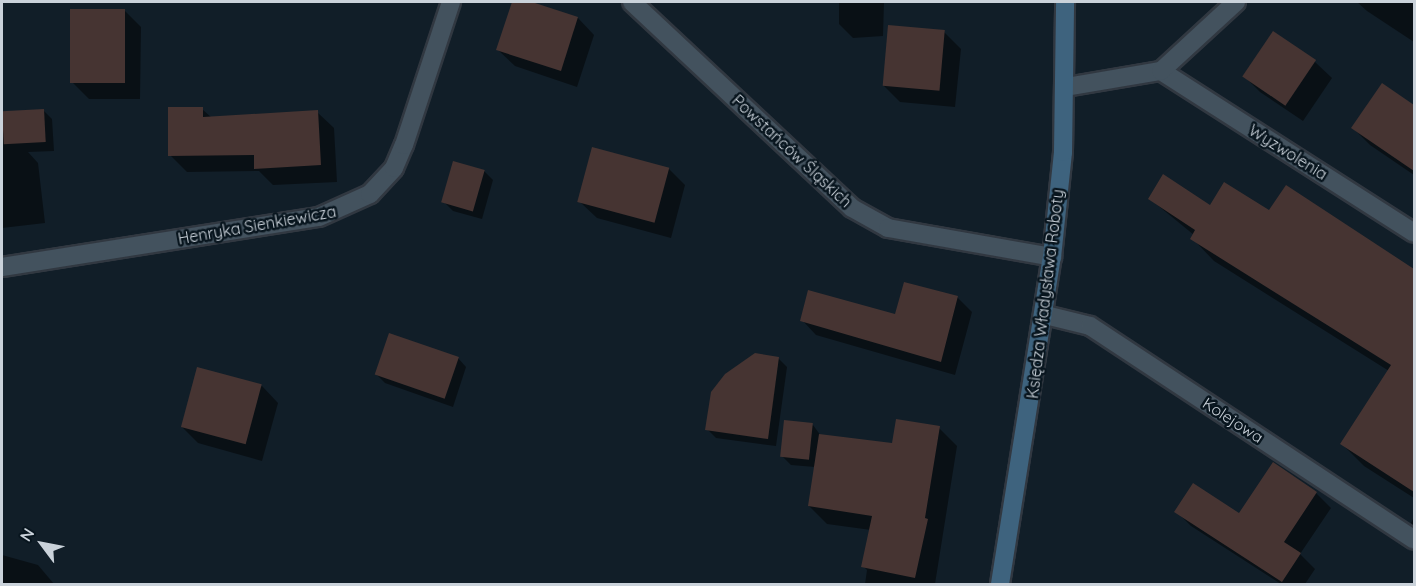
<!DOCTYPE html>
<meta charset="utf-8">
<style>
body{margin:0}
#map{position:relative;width:1416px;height:586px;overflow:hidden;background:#111e28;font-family:Quicksand,sans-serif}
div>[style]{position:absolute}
.shadow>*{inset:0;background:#0007}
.building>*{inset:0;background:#463432;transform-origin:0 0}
.roads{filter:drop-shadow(2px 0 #313841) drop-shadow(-2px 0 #313841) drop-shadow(0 2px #313841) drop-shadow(0 -2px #313841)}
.street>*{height:18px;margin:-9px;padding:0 9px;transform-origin:9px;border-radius:9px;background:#43525e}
.secondary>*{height:18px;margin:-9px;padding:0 9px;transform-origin:9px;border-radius:9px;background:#3e637e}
span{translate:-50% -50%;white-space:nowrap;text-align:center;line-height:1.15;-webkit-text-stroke:5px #08151e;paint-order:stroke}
.street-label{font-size:16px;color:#cad2da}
.frame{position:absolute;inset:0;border:3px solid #cad2da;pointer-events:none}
.north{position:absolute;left:12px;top:514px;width:60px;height:60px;-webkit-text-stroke:4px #08151e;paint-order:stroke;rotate:302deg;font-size:16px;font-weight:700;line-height:24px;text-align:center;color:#cad2da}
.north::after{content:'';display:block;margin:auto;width:21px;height:27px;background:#cad2da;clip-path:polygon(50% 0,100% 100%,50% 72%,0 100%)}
</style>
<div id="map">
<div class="shadow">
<div style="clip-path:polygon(514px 2px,527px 2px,578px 18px,594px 35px,577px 87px,515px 66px,498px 50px)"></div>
<div style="clip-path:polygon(839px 2px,884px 2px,883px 36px,853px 38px,839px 24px)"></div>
<div style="clip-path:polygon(1357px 2px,1414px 2px,1414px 42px,1367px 11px)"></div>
<div style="clip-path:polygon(124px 10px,141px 27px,140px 99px,89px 99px,72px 82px)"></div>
<div style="clip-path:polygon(944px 32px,961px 49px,955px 107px,900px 102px,883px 85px)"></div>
<div style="clip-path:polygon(1273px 33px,1315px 62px,1332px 78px,1303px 121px,1260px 92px,1244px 76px)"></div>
<div style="clip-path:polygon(1382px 85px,1414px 107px,1414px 175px,1370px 145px,1353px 128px)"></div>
<div style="clip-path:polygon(202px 109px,212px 118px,317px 112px,334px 128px,337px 182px,273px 185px,259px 171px,187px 172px,170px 155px)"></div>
<div style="clip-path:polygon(43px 110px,52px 119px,54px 151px,28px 152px,38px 163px,45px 223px,2px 228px,2px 112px)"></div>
<div style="clip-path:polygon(668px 168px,685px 185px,671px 238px,597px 218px,580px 202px)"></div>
<div style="clip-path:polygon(484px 171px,493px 180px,482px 219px,453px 211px,444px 202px)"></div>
<div style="clip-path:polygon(1286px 187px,1414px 270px,1414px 498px,1364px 466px,1342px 444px,1389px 371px,1214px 261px,1192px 238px,1194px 235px,1150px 199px,1270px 212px)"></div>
<div style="clip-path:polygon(957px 297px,972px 312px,955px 375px,816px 335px,802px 320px,896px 316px)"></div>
<div style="clip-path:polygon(458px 358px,466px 367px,453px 407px,385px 383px,377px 375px)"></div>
<div style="clip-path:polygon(778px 358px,787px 367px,776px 446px,716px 438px,707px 429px)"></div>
<div style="clip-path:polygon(262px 386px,278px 403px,262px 461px,198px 443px,182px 427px)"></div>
<div style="clip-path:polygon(813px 425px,821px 436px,893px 444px,939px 428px,957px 446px,935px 584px,865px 584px,867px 570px,863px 566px,871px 530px,827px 524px,809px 506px,815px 467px,791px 465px,782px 456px)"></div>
<div style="clip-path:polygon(1316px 493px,1331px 508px,1300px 554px,1315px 569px,1305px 584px,1281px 584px,1191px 526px,1176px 511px,1240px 515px)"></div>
<div style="clip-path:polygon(1414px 517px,1414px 527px,1411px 523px)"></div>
<div style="clip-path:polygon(2px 555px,38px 565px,54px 584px,2px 584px)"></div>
</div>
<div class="building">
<div style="clip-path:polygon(512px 2px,532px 2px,578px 17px,561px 71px,496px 50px)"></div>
<div style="left:70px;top:9px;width:55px;height:74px"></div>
<div style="left:888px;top:25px;width:57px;height:61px;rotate:5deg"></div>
<div style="left:1273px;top:31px;width:52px;height:55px;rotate:34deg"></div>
<div style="clip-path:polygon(1382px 83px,1414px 105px,1414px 171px,1351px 128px)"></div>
<div style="clip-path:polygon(168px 107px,203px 107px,203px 117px,318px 110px,321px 165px,254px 169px,254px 155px,168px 156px)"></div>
<div style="left:44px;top:109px;width:33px;height:42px;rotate:87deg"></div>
<div style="left:592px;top:147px;width:80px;height:57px;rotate:15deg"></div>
<div style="left:453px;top:161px;width:33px;height:43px;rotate:16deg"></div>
<div style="clip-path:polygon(1163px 174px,1210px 205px,1224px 182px,1269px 210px,1286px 185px,1414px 269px,1414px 492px,1340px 444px,1391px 365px,1190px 239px,1195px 230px,1148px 199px)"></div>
<div style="clip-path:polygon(904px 282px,958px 296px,941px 362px,800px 321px,808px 290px,895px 314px)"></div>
<div style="left:389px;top:333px;width:74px;height:44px;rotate:19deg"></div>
<div style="clip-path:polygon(755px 353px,779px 357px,768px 439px,705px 430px,711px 392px,725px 374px)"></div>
<div style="left:197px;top:367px;width:67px;height:62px;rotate:15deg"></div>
<div style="clip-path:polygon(896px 419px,940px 426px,925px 518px,928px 519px,915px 578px,861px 567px,872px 516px,808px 506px,819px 434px,892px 443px)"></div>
<div style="left:784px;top:420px;width:29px;height:37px;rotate:6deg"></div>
<div style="clip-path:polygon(1273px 462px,1317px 492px,1284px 542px,1301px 553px,1282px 582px,1174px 512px,1193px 483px,1239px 513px)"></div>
</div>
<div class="roads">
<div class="street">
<div style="left:632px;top:2px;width:301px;rotate:43.1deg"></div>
<div style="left:852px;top:208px;width:41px;rotate:29.1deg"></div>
<div style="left:888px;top:228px;width:167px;rotate:10deg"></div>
<div style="left:1161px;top:71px;width:300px;rotate:32.6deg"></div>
<div style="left:1066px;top:87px;width:96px;rotate:-9.6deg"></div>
<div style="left:1161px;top:71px;width:102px;rotate:-42.6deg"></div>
<div style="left:2px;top:267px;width:321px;rotate:-9deg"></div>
<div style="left:319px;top:217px;width:56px;rotate:-24.3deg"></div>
<div style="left:370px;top:194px;width:35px;rotate:-47deg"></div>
<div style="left:394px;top:168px;width:25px;rotate:-67deg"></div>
<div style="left:404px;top:145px;width:151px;rotate:-71.8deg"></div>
<div style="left:1045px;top:315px;width:46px;rotate:13.7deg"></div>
<div style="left:1090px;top:326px;width:388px;rotate:33.4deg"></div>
</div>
<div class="secondary">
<div style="left:1000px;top:584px;width:331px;rotate:-81deg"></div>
<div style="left:1052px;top:257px;width:106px;rotate:-84deg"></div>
<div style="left:1063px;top:152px;width:150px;rotate:-89.2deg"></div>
</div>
</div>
<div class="street-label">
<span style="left:792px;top:151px;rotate:43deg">Powstańców Śląskich</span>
<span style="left:1288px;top:152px;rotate:32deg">Wyzwolenia</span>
<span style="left:257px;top:225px;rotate:-10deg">Henryka Sienkiewicza</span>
<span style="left:1045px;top:294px;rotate:-83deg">Księdza Władysława Roboty</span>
<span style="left:1233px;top:420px;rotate:33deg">Kolejowa</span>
</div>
<div class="frame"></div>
<div class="north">N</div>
</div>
